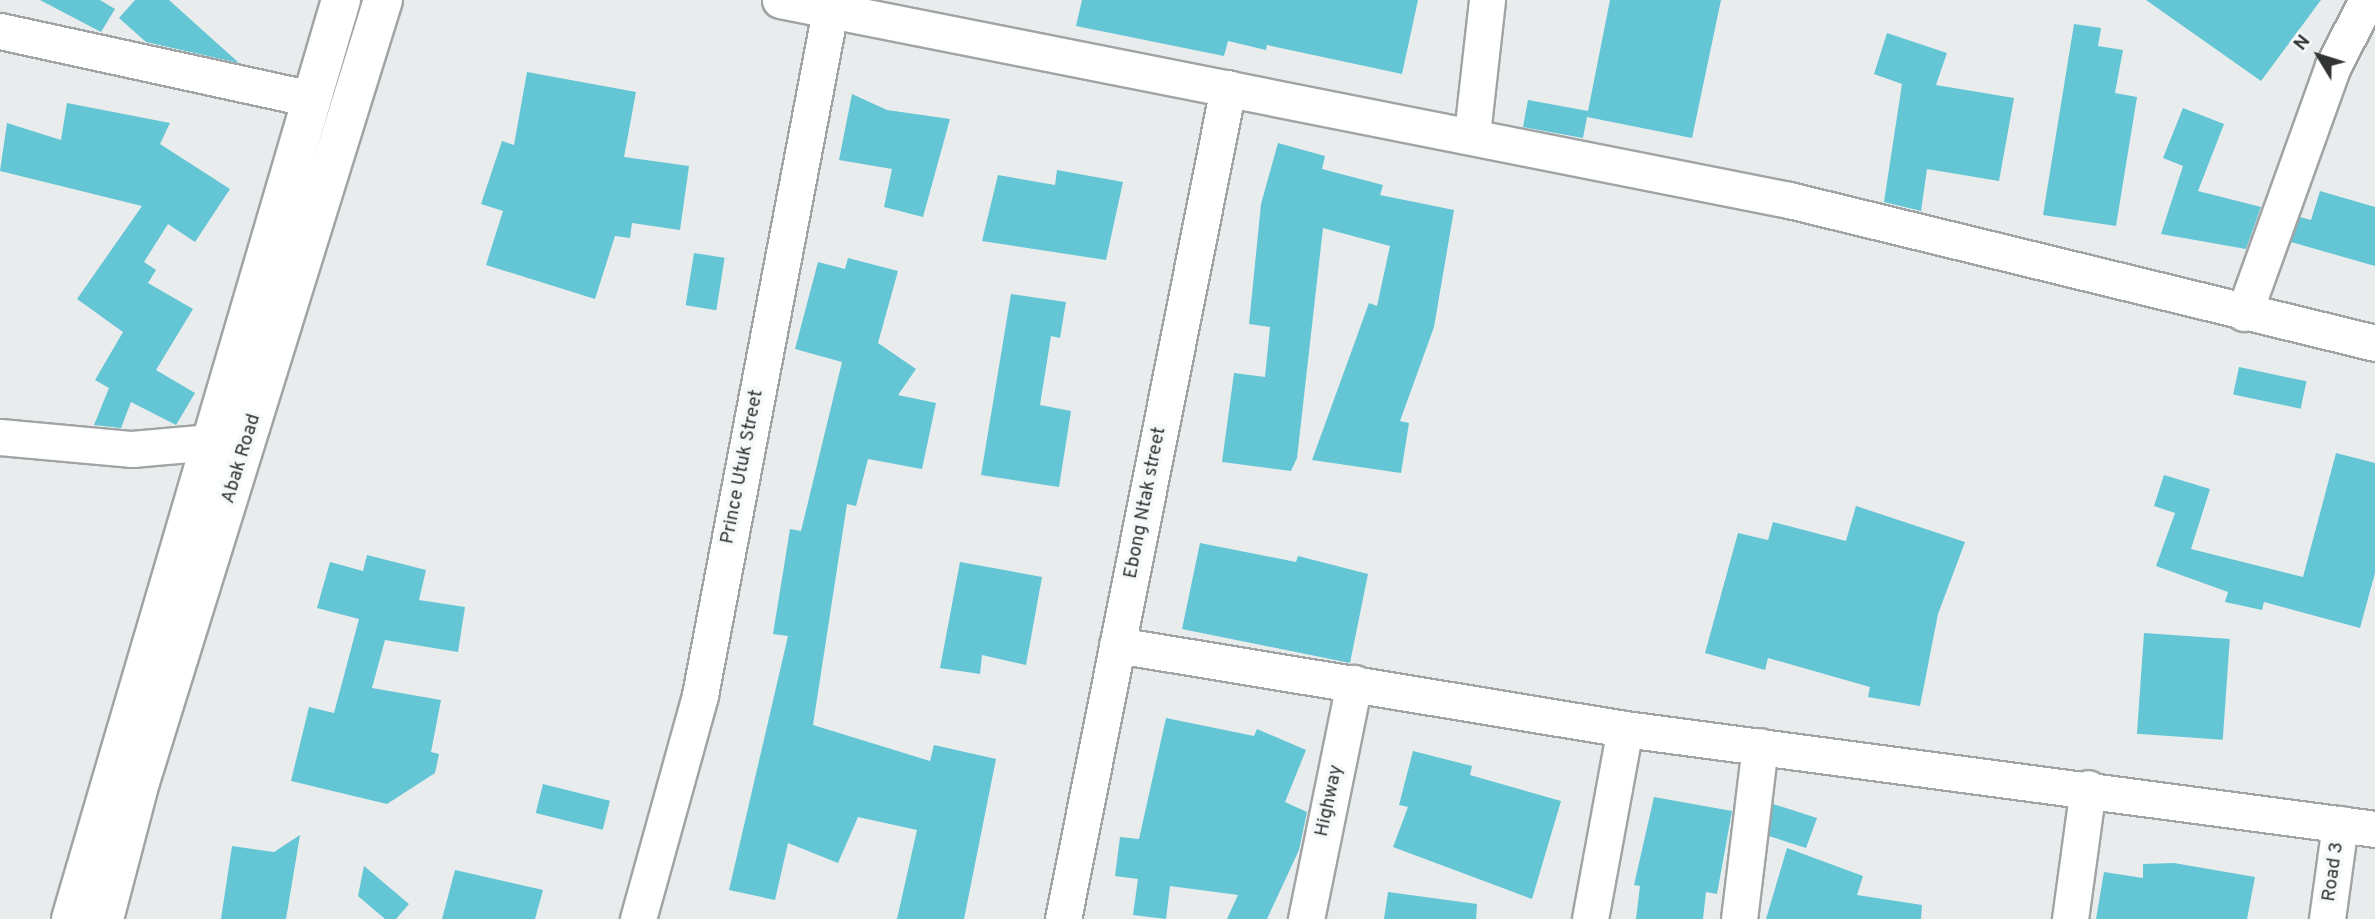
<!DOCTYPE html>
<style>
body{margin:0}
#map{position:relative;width:2375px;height:919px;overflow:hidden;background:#e8eced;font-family:Overpass,sans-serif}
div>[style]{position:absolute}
.building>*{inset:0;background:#64c5d4;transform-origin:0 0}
.roads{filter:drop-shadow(2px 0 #a0a4a4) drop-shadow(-2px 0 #a0a4a4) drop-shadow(0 2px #a0a4a4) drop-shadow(0 -2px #a0a4a4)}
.minor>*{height:35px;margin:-17.5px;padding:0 17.5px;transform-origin:17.5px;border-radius:17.5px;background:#fff}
.highway>*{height:38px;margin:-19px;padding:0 19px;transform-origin:19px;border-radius:19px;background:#fff}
span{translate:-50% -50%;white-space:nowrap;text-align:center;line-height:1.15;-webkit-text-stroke:7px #f5f9fa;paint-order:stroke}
.street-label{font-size:19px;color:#323434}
.north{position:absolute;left:2284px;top:21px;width:70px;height:70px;-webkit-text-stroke:5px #f5f9fa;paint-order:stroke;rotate:308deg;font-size:19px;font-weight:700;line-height:28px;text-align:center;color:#323434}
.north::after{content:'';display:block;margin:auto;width:24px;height:32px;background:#323434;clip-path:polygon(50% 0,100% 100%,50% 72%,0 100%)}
</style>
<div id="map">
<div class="building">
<div style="clip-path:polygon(40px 0,100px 0,115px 9px,101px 32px)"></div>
<div style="clip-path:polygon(135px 0,169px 0,239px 63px,146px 42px,119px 18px)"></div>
<div style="clip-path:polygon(1082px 0,1418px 0,1402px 74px,1267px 45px,1266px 50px,1228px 41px,1224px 56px,1076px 26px)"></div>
<div style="clip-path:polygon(1610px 0,1721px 0,1692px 138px,1587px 117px,1583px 138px,1523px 127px,1528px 100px,1588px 111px)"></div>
<div style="clip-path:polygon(2146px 0,2321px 0,2261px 81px)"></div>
<div style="clip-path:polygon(2074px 24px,2101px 28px,2098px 46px,2123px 50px,2115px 93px,2137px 97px,2116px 226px,2043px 215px)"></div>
<div style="clip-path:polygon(1887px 33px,1947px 53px,1936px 85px,2014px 98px,1999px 181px,1927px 169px,1921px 211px,1884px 202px,1902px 84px,1874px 74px)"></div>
<div style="clip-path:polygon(527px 72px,636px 92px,624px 157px,689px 166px,680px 230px,632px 223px,630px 238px,615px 236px,595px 299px,486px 265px,503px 211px,481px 204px,502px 141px,514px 145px)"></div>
<div style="clip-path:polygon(852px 94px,887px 110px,950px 119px,923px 217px,884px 207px,892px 169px,839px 160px)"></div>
<div style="clip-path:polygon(67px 103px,170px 123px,160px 144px,230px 189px,195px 242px,168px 224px,144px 262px,156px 270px,148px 283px,193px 309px,156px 370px,195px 393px,176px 425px,131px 402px,121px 428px,94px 425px,109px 388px,95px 380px,123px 332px,77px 299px,142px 206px,0 171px,7px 123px,61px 140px)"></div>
<div style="clip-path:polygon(2183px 108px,2224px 124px,2198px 191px,2261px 207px,2246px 249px,2161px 234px,2183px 166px,2163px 158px)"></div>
<div style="clip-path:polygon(1278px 143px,1325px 156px,1322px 169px,1383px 185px,1380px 195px,1454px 210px,1434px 327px,1400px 421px,1409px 423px,1401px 473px,1312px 460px,1369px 303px,1377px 306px,1390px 246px,1323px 228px,1297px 458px,1291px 471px,1222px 462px,1234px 373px,1265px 377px,1270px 327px,1249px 324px,1261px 204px)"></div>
<div style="clip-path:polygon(1057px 170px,1123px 182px,1106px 260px,982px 241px,998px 175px,1055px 185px)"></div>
<div style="clip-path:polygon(2320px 191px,2375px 207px,2375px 266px,2291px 242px,2300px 217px,2311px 220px)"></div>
<div style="left:694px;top:253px;width:31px;height:53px;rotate:9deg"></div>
<div style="clip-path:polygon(848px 258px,898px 271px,878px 343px,916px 369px,898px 395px,936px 403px,922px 469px,868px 459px,856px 506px,847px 504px,813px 725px,930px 761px,934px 745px,996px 759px,964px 919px,897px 919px,917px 830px,858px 817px,838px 863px,788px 843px,775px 900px,729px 890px,788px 636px,773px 634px,790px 529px,801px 531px,842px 362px,795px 349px,818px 262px,845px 269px)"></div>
<div style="clip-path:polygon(1011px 294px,1066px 302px,1060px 338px,1051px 336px,1040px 405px,1071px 411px,1059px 487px,981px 475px)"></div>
<div style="left:2239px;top:367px;width:69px;height:28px;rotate:12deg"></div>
<div style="clip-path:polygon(2336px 453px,2375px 463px,2375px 573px,2360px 628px,2264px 602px,2262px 610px,2225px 602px,2228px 592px,2156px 566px,2175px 513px,2154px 506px,2164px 475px,2210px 489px,2191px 549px,2303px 577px)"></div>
<div style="clip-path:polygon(1856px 506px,1965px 542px,1938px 614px,1920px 706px,1868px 697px,1870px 687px,1768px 658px,1765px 670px,1705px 653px,1738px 533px,1768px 540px,1773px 522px,1846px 541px)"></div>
<div style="clip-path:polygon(1200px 543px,1296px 562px,1298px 556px,1368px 574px,1350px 663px,1182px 629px)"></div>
<div style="clip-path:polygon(367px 555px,426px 570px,419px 600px,465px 607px,458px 652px,385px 640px,372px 688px,441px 700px,431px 752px,439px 754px,435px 773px,387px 804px,291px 781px,309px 707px,334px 713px,359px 619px,317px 608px,330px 562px,363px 571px)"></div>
<div style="clip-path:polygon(960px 562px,1042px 577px,1026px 665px,982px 655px,980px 674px,940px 668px)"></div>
<div style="left:2144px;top:633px;width:86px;height:101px;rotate:4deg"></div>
<div style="clip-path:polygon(1166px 718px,1254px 736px,1257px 729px,1306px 750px,1285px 802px,1307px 812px,1299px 850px,1267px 919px,1227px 919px,1238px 895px,1170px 886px,1166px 919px,1133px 915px,1138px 879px,1115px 876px,1120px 837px,1139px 839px)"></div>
<div style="clip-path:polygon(1413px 751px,1472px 766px,1470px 775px,1561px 801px,1532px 899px,1393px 847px,1408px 807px,1399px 805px)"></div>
<div style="left:543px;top:784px;width:69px;height:30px;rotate:14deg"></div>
<div style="clip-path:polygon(1654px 797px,1732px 811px,1717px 894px,1706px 892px,1703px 919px,1636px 919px,1640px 886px,1634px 885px)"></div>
<div style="clip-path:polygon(1773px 804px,1817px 818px,1806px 848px,1769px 836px)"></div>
<div style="clip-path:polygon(300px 835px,286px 919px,221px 919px,232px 846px,274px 852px)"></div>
<div style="clip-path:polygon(1787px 848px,1863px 876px,1857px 895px,1922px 905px,1921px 919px,1766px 919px)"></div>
<div style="clip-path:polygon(2174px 863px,2255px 877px,2247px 919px,2096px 919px,2104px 872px,2143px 878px,2143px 864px)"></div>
<div style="clip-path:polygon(364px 866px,409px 904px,396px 919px,385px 919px,358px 896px)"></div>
<div style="clip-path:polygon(455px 870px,543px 890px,535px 919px,442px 919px)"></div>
<div style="clip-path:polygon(1388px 892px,1477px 904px,1476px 919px,1384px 919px)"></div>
</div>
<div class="roads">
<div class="minor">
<div style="left:780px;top:0;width:1029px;rotate:11.21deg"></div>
<div style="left:1789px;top:200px;width:603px;rotate:13.71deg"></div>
<div style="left:0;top:31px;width:318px;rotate:12.3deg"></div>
<div style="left:1472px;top:134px;width:135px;rotate:-83.6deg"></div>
<div style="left:2244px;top:313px;width:263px;rotate:-70.2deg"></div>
<div style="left:2333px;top:66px;width:74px;rotate:-62.7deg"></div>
<div style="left:0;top:437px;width:133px;rotate:5.2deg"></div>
<div style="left:132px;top:449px;width:79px;rotate:-5.1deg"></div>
<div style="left:1117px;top:645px;width:515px;rotate:9.39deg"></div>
<div style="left:1625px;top:729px;width:757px;rotate:7.59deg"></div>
<div style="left:638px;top:919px;width:232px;rotate:-74.5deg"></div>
<div style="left:700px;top:695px;width:696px;rotate:-79.24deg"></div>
<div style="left:1063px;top:919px;width:847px;rotate:-78.77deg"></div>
<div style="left:1306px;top:919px;width:241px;rotate:-78.5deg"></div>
<div style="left:1590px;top:919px;width:193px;rotate:-79.6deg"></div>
<div style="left:1739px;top:919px;width:174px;rotate:-83.1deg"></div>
<div style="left:2070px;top:919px;width:132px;rotate:-82.2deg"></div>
<div style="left:2327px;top:919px;width:96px;rotate:-82.2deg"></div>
</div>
<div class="highway">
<div style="left:71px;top:919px;width:958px;rotate:-73.63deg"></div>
<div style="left:104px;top:919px;width:142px;rotate:-75.3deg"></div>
<div style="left:140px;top:782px;width:819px;rotate:-72.74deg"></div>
</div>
</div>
<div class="street-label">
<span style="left:242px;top:459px;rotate:-73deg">Abak Road</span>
<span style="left:743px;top:467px;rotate:-79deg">Prince Utuk Street</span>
<span style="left:1146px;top:503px;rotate:-79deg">Ebong Ntak street</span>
<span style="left:1330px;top:801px;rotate:-78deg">Highway</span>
<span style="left:2334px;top:872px;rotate:-82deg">Road 3</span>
</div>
<div class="north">N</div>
</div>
